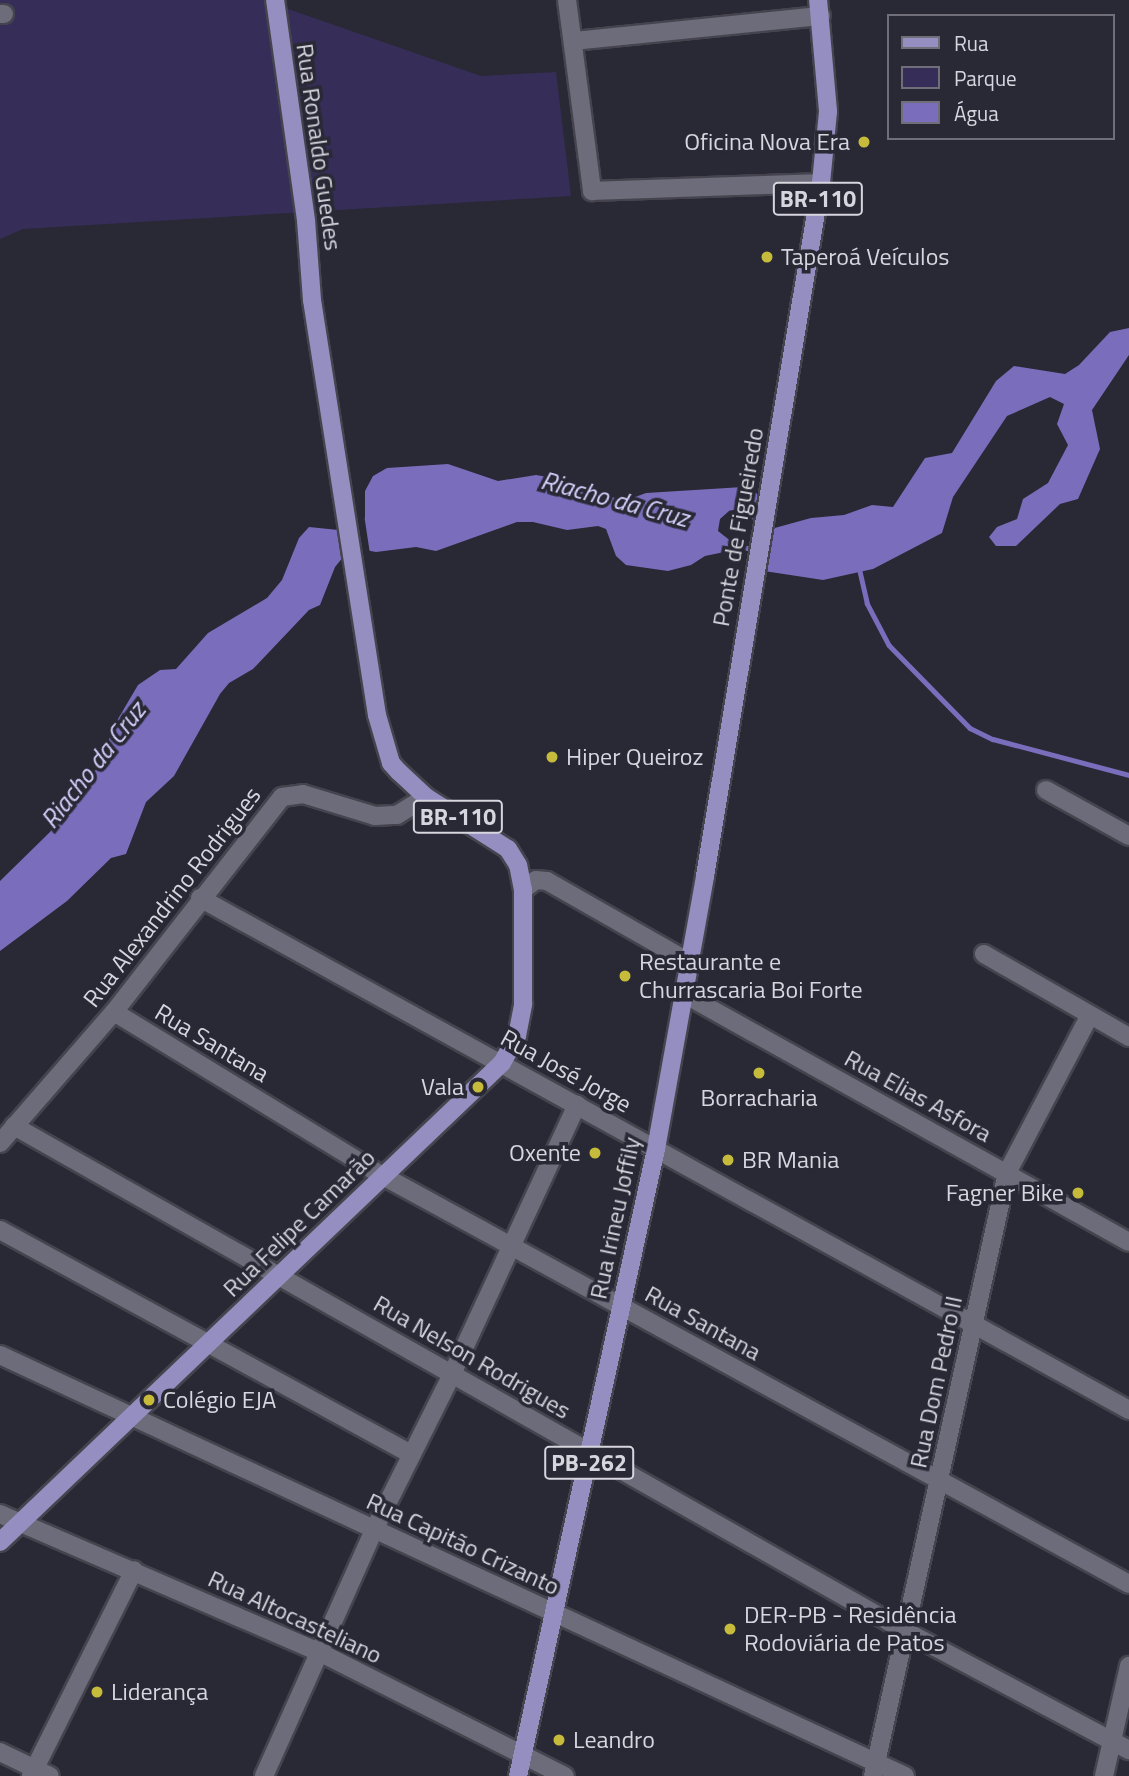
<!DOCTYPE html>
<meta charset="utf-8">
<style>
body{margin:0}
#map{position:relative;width:1129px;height:1776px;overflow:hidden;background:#292835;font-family:"Titillium Web",sans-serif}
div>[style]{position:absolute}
.green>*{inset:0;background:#362e59}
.water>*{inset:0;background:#7a6dbb}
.pier>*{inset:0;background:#292835}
.stream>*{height:4.5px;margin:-2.25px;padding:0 2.25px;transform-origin:2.25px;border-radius:2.25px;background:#7a6dbb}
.roads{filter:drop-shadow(2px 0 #45444e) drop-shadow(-2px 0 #45444e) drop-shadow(0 2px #45444e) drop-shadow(0 -2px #45444e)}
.minor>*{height:18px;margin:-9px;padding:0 9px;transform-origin:9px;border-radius:9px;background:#6d6c7b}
.major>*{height:18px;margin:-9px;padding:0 9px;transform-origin:9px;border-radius:9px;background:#958ec1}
.dots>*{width:19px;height:19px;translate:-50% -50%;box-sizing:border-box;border:4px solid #292835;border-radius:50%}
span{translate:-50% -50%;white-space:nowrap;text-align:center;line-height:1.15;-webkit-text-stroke:7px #292835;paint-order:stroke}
.shield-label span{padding:2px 5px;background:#292835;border:2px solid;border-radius:5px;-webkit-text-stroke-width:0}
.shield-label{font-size:23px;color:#d7d6de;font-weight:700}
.poi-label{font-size:24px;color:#d7d6de}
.right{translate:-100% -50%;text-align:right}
.left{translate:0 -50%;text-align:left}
.street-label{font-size:24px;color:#d7d6de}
.water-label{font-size:26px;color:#d3cffa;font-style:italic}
.legend{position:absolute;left:887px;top:14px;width:228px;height:126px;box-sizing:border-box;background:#292835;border:2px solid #6f6e79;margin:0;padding:9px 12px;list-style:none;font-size:21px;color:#d7d6de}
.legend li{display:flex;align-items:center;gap:14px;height:35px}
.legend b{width:35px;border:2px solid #6f6e79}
</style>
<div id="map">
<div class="green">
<div style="clip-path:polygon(0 0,262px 0,481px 76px,556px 72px,571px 196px,23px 229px,0 239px)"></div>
</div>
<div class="water">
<div style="clip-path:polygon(1129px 328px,1129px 355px,1092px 410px,1100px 449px,1078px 499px,1060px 504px,1016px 546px,996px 546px,989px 537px,997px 527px,1017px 519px,1023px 499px,1048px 483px,1068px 445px,1057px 424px,1064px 404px,1050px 397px,1007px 416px,953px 497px,942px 533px,873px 569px,823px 580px,764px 571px,771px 529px,811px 518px,844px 515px,872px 505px,893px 507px,925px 458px,952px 453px,996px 381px,1014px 366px,1065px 374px,1079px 365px,1110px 332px)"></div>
<div style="clip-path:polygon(448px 464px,498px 481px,536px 475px,554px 478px,573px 490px,627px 500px,646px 493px,743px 487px,762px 496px,758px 523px,737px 509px,729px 511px,720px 519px,718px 531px,732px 542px,734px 550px,705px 556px,691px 565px,668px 571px,626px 565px,616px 556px,606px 529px,598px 526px,567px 530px,533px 522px,517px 522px,436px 551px,416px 547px,376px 552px,360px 549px,344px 556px,335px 567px,320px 605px,309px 610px,253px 669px,229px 683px,220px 694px,174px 776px,146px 802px,126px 854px,111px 858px,67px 901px,0 951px,0 881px,50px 832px,99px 765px,115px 724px,138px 685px,160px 670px,176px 669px,208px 633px,267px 598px,282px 580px,299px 538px,309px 527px,358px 532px,365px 517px,365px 491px,373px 476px,387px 468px)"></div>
</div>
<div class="pier">
<div style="clip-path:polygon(361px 494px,370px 554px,361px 553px,342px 564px,337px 526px,356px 529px,362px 516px)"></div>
</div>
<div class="stream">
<div style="left:728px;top:545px;width:26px;rotate:9deg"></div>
<div style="left:859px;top:567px;width:37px;rotate:77deg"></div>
<div style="left:867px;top:603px;width:47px;rotate:62.4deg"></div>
<div style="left:889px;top:645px;width:116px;rotate:45.7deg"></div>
<div style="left:970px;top:728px;width:25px;rotate:26deg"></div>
<div style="left:993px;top:739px;width:141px;rotate:14.8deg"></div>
</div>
<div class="roads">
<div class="minor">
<div style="left:567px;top:0;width:193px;rotate:82.5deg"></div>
<div style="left:592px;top:191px;width:229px;rotate:-2deg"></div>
<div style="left:0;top:14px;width:4px"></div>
<div style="left:574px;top:41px;width:248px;rotate:-5.8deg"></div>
<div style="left:1046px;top:790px;width:95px;rotate:29deg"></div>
<div style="left:523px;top:890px;width:16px;rotate:-38deg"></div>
<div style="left:536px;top:880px;width:11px;rotate:5deg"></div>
<div style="left:547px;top:881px;width:163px;rotate:29.7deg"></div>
<div style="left:200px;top:898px;width:1061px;rotate:28.86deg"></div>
<div style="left:984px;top:954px;width:167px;rotate:29.8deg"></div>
<div style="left:684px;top:994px;width:509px;rotate:29.13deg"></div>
<div style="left:114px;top:1012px;width:315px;rotate:31.4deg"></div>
<div style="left:383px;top:1176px;width:850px;rotate:28.67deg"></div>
<div style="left:14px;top:1126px;width:1024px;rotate:29.54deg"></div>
<div style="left:905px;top:1631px;width:254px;rotate:28deg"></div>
<div style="left:0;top:1143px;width:174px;rotate:-49deg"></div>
<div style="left:114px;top:1012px;width:273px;rotate:-52deg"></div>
<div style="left:282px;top:797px;width:21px;rotate:-8deg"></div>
<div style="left:303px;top:794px;width:75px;rotate:17deg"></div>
<div style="left:375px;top:816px;width:22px;rotate:-3deg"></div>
<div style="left:397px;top:815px;width:34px;rotate:-32deg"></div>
<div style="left:0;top:1230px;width:469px;rotate:28.6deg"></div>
<div style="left:0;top:1355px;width:998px;rotate:24.95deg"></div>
<div style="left:0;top:1514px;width:350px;rotate:23.4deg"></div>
<div style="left:321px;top:1653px;width:273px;rotate:26.8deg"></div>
<div style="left:0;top:1752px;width:55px;rotate:25.6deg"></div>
<div style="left:31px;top:1776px;width:230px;rotate:-63.4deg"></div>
<div style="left:264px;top:1776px;width:269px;rotate:-65.9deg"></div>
<div style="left:374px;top:1530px;width:174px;rotate:-63.4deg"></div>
<div style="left:452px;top:1374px;width:297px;rotate:-65.1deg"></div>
<div style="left:873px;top:1776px;width:618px;rotate:-77.47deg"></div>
<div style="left:1007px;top:1173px;width:178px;rotate:-62.3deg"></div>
<div style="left:1104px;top:1776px;width:113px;rotate:-77.2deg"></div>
</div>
<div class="major">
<div style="left:0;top:1542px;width:694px;rotate:-43.66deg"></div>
<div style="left:502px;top:1063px;width:31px;rotate:-61deg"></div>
<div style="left:517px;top:1036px;width:33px;rotate:-79deg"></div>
<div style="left:523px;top:1004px;width:114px;rotate:-90deg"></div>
<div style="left:523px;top:890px;width:25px;rotate:-101deg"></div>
<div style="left:518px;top:865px;width:19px;rotate:-122deg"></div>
<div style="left:508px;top:849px;width:97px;rotate:-147.6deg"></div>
<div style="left:426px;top:797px;width:37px;rotate:-137deg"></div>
<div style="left:399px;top:772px;width:12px;rotate:-132deg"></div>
<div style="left:391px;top:763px;width:50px;rotate:-106.3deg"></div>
<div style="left:377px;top:715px;width:420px;rotate:-98.9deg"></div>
<div style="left:312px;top:300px;width:80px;rotate:-94.3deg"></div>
<div style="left:306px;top:220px;width:222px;rotate:-98deg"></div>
<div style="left:518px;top:1776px;width:642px;rotate:-77.59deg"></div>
<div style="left:656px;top:1149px;width:277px;rotate:-79.8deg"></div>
<div style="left:705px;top:876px;width:703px;rotate:-80.5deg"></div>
<div style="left:821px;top:183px;width:72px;rotate:-84.4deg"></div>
<div style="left:828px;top:111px;width:111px;rotate:-95.1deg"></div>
</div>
</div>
<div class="dots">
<div style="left:864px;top:142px;background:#c7bb3c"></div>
<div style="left:767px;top:257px;background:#c7bb3c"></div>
<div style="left:552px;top:757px;background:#c7bb3c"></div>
<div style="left:625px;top:976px;background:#c7bb3c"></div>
<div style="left:759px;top:1073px;background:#c7bb3c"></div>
<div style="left:478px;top:1087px;background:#c7bb3c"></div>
<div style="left:595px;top:1153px;background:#c7bb3c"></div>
<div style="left:728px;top:1160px;background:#c7bb3c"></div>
<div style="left:1078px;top:1193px;background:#c7bb3c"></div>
<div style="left:149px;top:1400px;background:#c7bb3c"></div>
<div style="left:730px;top:1629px;background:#c7bb3c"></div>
<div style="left:97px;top:1692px;background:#c7bb3c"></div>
<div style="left:559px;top:1740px;background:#c7bb3c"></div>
</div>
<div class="shield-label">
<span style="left:818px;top:199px">BR-110</span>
<span style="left:458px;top:817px">BR-110</span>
<span style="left:589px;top:1463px">PB-262</span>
</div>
<div class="poi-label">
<span class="right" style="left:850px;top:142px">Oficina Nova Era</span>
<span class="left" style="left:781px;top:257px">Taperoá Veículos</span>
<span class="left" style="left:566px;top:757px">Hiper Queiroz</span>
<span class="left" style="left:639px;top:976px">Restaurante e<br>Churrascaria Boi Forte</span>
<span class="right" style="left:464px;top:1087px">Vala</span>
<span style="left:759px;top:1098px">Borracharia</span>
<span class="right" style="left:581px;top:1153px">Oxente</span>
<span class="left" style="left:742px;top:1160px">BR Mania</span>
<span class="right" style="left:1064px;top:1193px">Fagner Bike</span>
<span class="left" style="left:163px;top:1400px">Colégio EJA</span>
<span class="left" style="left:744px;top:1629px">DER-PB - Residência<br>Rodoviária de Patos</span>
<span class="left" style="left:111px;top:1692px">Liderança</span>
<span class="left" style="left:573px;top:1740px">Leandro</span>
</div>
<div class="street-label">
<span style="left:319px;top:147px;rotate:82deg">Rua Ronaldo Guedes</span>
<span style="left:738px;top:527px;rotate:-80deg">Ponte de Figueiredo</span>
<span style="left:172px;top:897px;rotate:-52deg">Rua Alexandrino Rodrigues</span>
<span style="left:212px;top:1043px;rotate:31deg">Rua Santana</span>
<span style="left:566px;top:1071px;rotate:29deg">Rua José Jorge</span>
<span style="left:918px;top:1096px;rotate:29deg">Rua Elias Asfora</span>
<span style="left:615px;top:1218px;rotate:-78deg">Rua Irineu Joffily</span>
<span style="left:299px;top:1223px;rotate:-44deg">Rua Felipe Camarão</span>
<span style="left:703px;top:1323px;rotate:29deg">Rua Santana</span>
<span style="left:472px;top:1357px;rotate:30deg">Rua Nelson Rodrigues</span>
<span style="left:936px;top:1382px;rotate:-78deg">Rua Dom Pedro II</span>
<span style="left:463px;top:1544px;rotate:25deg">Rua Capitão Crizanto</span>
<span style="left:295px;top:1617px;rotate:25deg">Rua Altocasteliano</span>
</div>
<div class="water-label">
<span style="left:615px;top:499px;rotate:15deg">Riacho da Cruz</span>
<span style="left:93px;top:765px;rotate:-52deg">Riacho da Cruz</span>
</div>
<ul class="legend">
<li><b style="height:9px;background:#958ec1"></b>Rua</li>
<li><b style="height:19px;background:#362e59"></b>Parque</li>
<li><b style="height:19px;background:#7a6dbb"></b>Água</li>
</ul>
</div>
